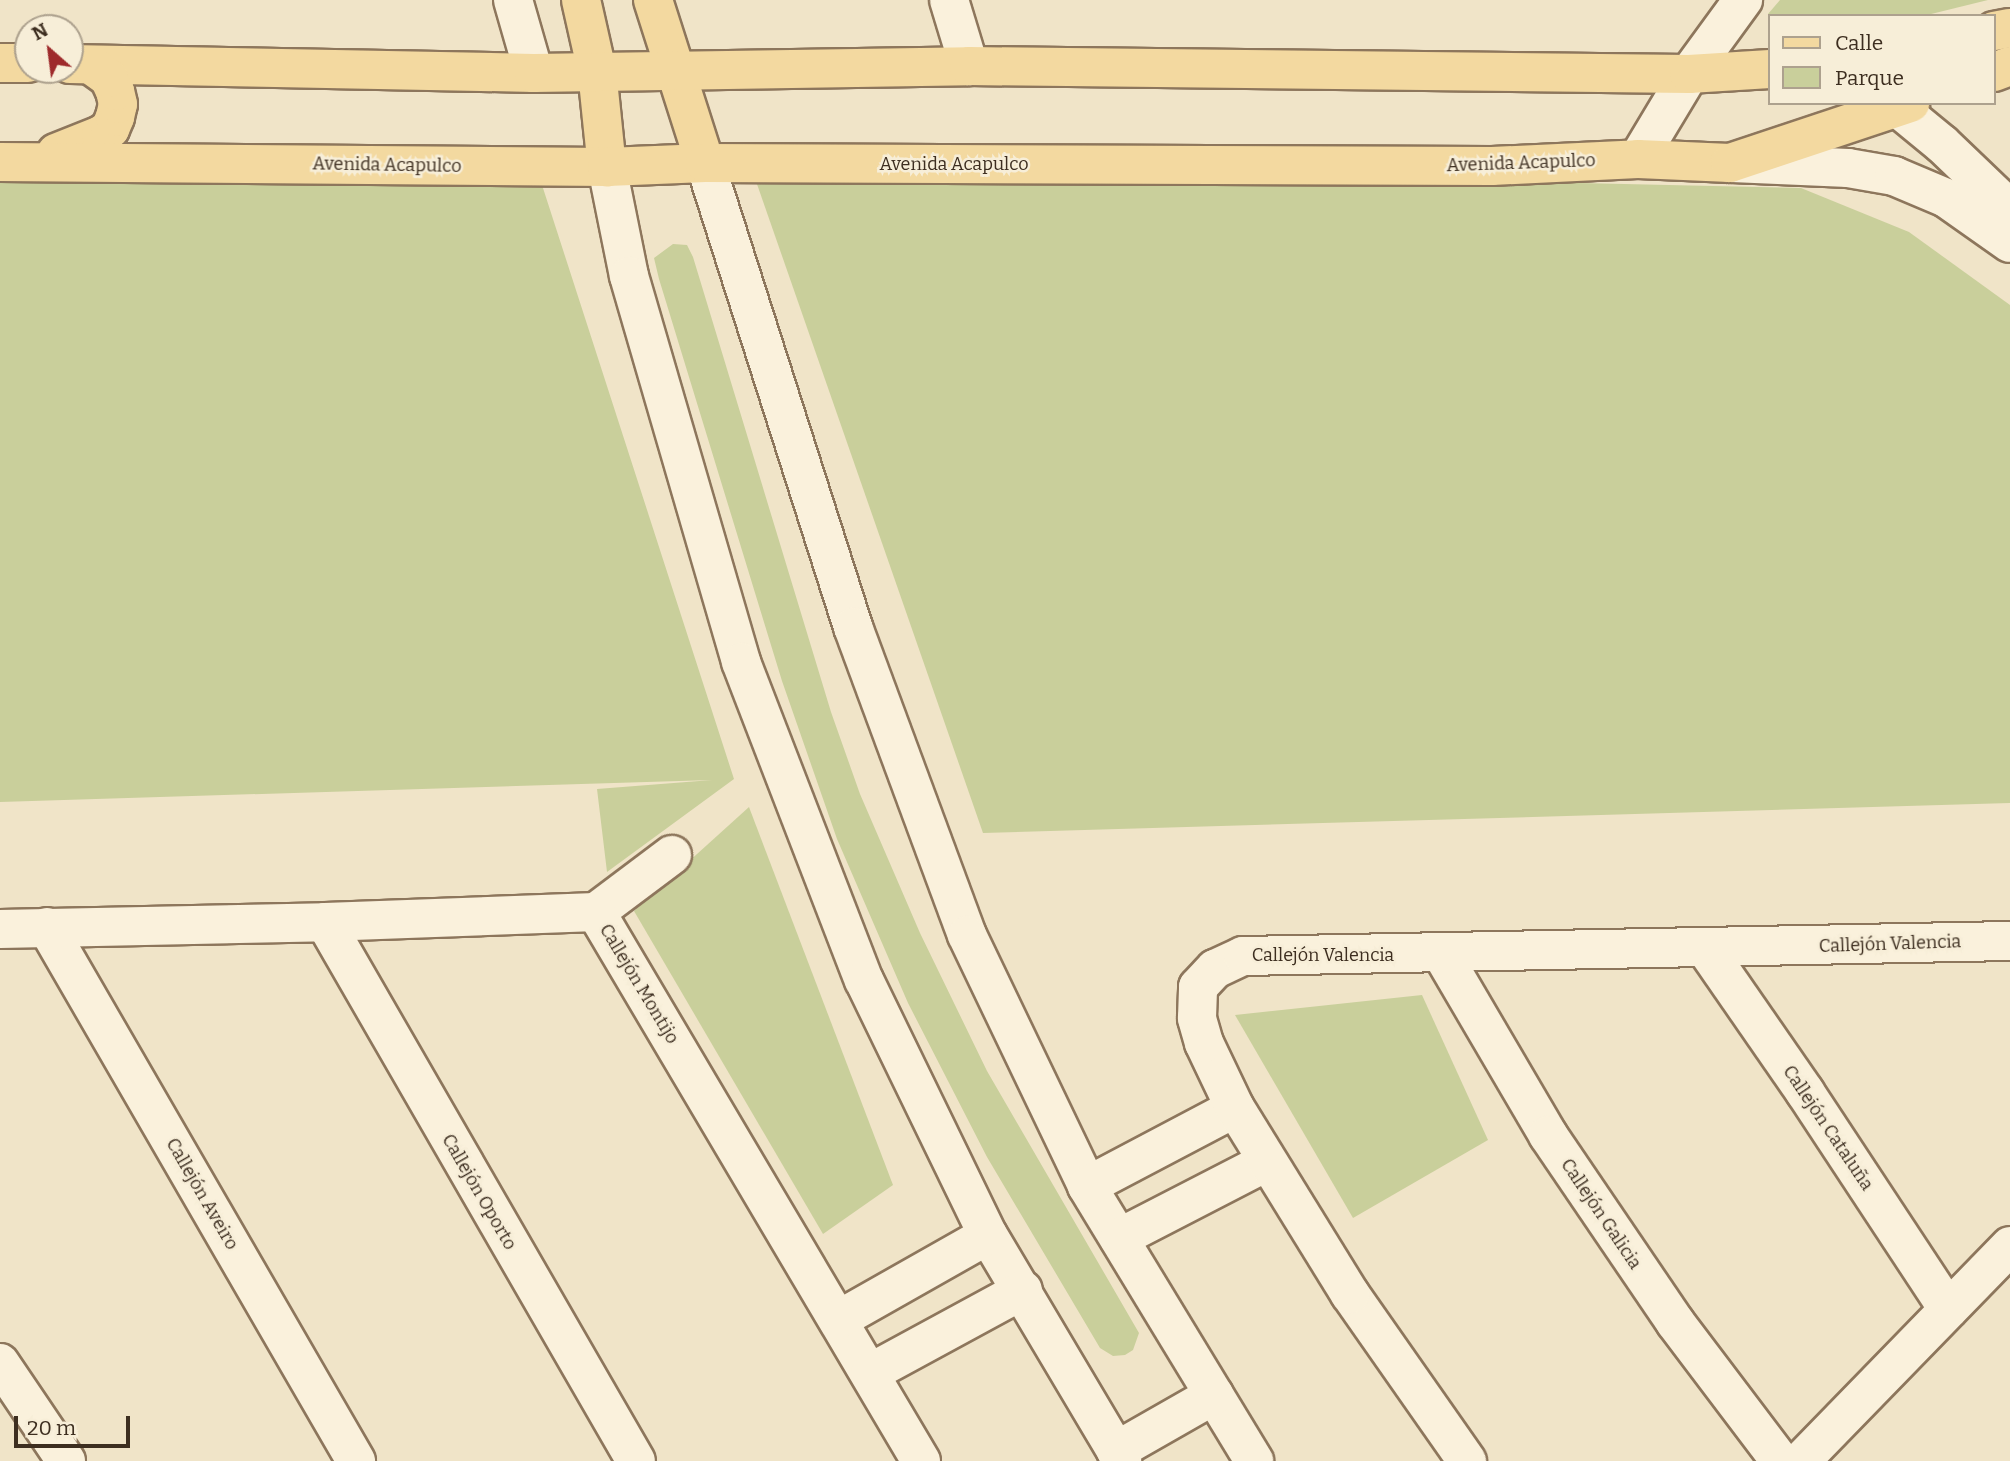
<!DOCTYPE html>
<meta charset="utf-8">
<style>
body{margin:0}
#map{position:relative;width:2010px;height:1461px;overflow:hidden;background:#f0e4c8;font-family:Bitter,serif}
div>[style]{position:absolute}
.green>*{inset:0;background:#c9cf9b}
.roads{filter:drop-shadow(2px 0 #8d765c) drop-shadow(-2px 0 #8d765c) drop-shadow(0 2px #8d765c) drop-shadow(0 -2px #8d765c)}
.minor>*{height:38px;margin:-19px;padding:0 19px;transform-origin:19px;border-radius:19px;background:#faf1dc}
.major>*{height:38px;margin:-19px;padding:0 19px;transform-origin:19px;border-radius:19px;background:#f3d9a0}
span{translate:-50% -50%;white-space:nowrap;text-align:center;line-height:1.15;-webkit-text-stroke:5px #f7eed8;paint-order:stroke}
.street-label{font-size:18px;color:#3d2e20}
.legend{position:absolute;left:1768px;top:14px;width:228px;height:91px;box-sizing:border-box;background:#f7eed8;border:2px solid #ada18e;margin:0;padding:9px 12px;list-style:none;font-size:21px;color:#3d2e20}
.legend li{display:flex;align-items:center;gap:14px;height:35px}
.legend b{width:35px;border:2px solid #ada18e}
.north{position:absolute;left:14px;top:14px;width:70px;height:70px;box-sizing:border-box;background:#f7eed8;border:2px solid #ada18e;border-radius:50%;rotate:332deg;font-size:19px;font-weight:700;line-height:28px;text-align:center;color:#3d2e20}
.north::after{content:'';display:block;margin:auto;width:24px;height:32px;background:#9e2a2b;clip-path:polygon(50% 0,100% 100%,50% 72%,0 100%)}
.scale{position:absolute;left:14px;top:1416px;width:116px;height:32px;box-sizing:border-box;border:4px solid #3d2e20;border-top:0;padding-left:9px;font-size:21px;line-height:24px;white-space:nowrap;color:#3d2e20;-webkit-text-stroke:5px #f7eed8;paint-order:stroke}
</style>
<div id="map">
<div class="green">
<div style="clip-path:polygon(1780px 0,1988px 0,1923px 16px,1768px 14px)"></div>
<div style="clip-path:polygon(0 148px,532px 154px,734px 779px,607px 872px,597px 789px,712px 780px,0 802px)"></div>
<div style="clip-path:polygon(750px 164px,1801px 188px,1909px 232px,2010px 305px,2010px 803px,983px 833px)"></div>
<div style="clip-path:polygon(673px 244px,687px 245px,693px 257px,831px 712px,860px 794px,920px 933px,987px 1071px,1139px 1333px,1133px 1350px,1125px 1355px,1113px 1356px,1100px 1348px,987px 1157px,908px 1003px,837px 839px,782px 681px,659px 279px,654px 258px)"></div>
<div style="clip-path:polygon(749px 807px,893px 1185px,823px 1234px,634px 911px)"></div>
<div style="clip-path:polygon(1422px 995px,1488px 1140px,1353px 1218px,1235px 1015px)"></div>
</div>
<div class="roads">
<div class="minor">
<div style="left:513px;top:0;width:76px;rotate:74deg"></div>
<div style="left:949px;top:0;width:69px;rotate:73.1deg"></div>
<div style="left:1892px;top:103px;width:65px;rotate:39.4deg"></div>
<div style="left:1942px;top:144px;width:94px;rotate:43.7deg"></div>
<div style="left:1638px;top:159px;width:99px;rotate:-59deg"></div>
<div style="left:1689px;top:74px;width:92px;rotate:-53.9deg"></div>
<div style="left:705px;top:163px;width:487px;rotate:72.3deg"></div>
<div style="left:853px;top:627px;width:328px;rotate:69.7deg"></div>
<div style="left:967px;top:935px;width:278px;rotate:64.4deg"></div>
<div style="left:1087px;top:1186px;width:322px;rotate:58.7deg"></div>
<div style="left:1732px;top:163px;width:116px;rotate:2.5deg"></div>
<div style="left:1848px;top:168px;width:47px;rotate:9.9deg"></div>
<div style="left:1894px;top:176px;width:56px;rotate:22.9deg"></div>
<div style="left:1946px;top:198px;width:78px;rotate:35.1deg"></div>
<div style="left:607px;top:167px;width:111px;rotate:78.6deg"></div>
<div style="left:629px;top:276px;width:402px;rotate:73.8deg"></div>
<div style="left:741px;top:662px;width:341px;rotate:68.9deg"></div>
<div style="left:864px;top:980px;width:284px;rotate:64.1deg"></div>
<div style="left:988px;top:1235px;width:263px;rotate:59.3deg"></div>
<div style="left:596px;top:912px;width:638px;rotate:59.38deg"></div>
<div style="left:596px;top:912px;width:95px;rotate:-36.9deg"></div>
<div style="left:325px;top:922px;width:622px;rotate:60.02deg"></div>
<div style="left:47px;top:927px;width:617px;rotate:59.94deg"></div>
<div style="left:0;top:929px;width:325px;rotate:-1.2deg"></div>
<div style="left:325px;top:922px;width:271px;rotate:-2.1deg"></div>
<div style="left:1706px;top:949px;width:174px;rotate:55.3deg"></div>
<div style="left:1805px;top:1092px;width:260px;rotate:56.6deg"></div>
<div style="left:1442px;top:954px;width:210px;rotate:59.6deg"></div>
<div style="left:1548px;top:1135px;width:226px;rotate:55.8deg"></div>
<div style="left:1675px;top:1322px;width:174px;rotate:52.9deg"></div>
<div style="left:1087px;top:1186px;width:167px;rotate:-27.8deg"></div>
<div style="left:1119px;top:1238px;width:165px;rotate:-27.3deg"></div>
<div style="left:838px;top:1320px;width:172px;rotate:-29.5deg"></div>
<div style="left:0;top:1363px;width:118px;rotate:56deg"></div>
<div style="left:870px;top:1373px;width:174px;rotate:-28.5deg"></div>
<div style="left:1116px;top:1451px;width:113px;rotate:-29.7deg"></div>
<div style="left:1467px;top:1461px;width:204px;rotate:-125deg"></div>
<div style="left:1350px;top:1294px;width:219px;rotate:-121.7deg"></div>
<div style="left:1235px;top:1108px;width:72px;rotate:-115.5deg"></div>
<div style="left:1204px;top:1043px;width:26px;rotate:-106deg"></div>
<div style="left:1197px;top:1018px;width:31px;rotate:-88deg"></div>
<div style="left:1198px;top:987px;width:25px;rotate:-47deg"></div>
<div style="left:1215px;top:969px;width:31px;rotate:-25deg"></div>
<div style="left:1243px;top:956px;width:767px;rotate:-1.12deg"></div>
<div style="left:1801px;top:1461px;width:300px;rotate:-45.8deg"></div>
</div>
<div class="major">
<div style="left:581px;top:0;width:73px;rotate:77.3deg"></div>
<div style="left:597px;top:71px;width:97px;rotate:84.1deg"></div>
<div style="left:653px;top:0;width:171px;rotate:72.3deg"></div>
<div style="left:1994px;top:31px;width:16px;rotate:-11deg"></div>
<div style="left:0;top:63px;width:28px"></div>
<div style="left:70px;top:64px;width:464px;rotate:1.1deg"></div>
<div style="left:534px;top:73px;width:435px;rotate:-0.9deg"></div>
<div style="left:969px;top:66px;width:720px;rotate:0.64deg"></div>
<div style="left:1689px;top:74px;width:81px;rotate:-3.5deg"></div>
<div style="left:1994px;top:72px;width:17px;rotate:-21deg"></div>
<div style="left:56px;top:153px;width:48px;rotate:-21.8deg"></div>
<div style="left:101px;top:135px;width:11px;rotate:-34deg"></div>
<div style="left:110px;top:129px;width:13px;rotate:-67deg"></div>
<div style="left:115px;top:117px;width:13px;rotate:-77deg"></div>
<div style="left:118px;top:104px;width:13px;rotate:-103deg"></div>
<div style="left:115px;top:91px;width:14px;rotate:-115deg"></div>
<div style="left:109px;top:78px;width:22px;rotate:-144deg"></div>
<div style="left:0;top:162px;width:607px;rotate:0.47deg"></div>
<div style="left:607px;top:167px;width:98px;rotate:-2.3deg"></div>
<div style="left:705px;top:163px;width:787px;rotate:0.22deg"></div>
<div style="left:1492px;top:166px;width:146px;rotate:-2.7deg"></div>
<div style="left:1638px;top:159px;width:92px;rotate:2.5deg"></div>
<div style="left:1730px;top:163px;width:190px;rotate:-18.4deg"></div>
</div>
</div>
<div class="street-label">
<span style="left:1521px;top:163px;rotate:-2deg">Avenida Acapulco</span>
<span style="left:954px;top:164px">Avenida Acapulco</span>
<span style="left:387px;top:165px;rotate:1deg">Avenida Acapulco</span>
<span style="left:1890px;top:944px;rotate:-2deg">Callejón Valencia</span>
<span style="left:1323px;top:955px">Callejón Valencia</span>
<span style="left:639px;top:984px;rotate:59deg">Callejón Montijo</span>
<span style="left:1828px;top:1128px;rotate:56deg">Callejón Cataluña</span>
<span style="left:479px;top:1192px;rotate:60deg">Callejón Oporto</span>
<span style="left:202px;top:1194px;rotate:60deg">Callejón Aveiro</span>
<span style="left:1601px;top:1214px;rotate:56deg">Callejón Galicia</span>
</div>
<ul class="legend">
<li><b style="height:9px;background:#f3d9a0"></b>Calle</li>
<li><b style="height:19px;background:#c9cf9b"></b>Parque</li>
</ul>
<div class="north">N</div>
<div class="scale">20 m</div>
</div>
